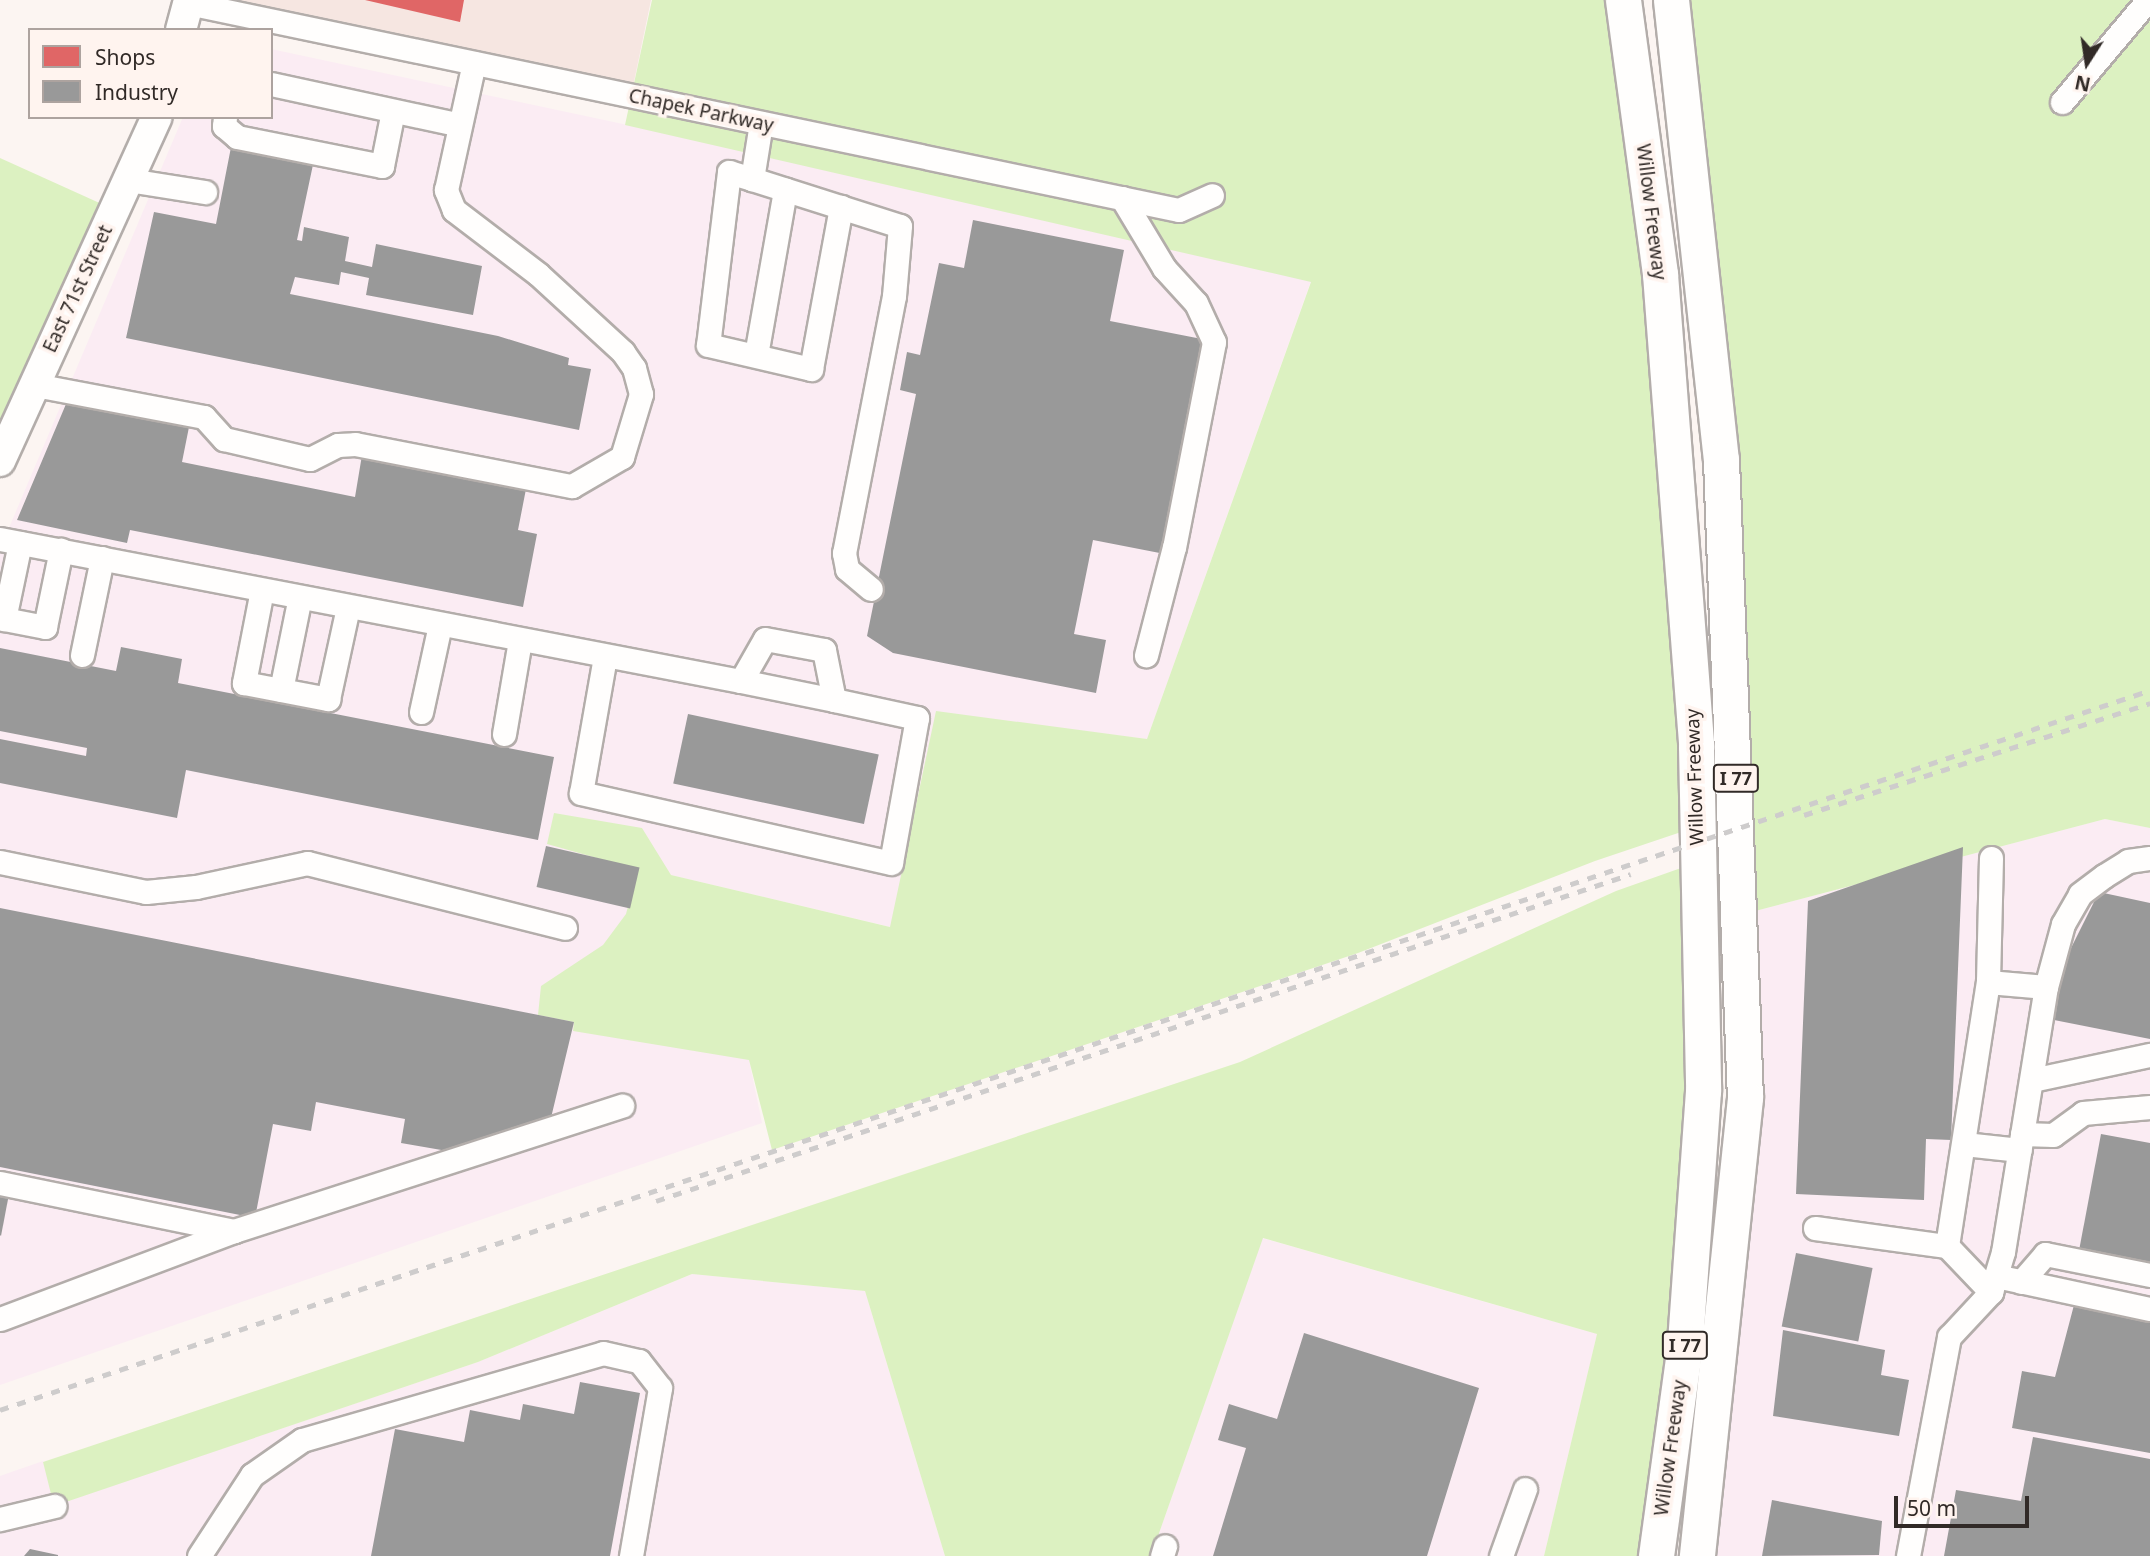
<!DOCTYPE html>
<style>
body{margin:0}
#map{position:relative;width:2150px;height:1556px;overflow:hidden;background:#fcf5f2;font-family:"Noto Sans",sans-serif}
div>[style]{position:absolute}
.built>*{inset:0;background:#f6e6e1}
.industrial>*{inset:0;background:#fbecf3}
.green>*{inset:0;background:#dcf1c1}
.shops>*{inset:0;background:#e06666}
.industry>*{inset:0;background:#999;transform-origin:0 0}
.roads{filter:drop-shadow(2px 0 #b3adaa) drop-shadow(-2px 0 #b3adaa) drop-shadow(0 2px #b3adaa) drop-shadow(0 -2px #b3adaa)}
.minor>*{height:23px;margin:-11.5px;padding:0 11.5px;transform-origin:11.5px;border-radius:11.5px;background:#fffefd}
.major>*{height:30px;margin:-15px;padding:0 15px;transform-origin:15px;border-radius:15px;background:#fffefd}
.highway>*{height:35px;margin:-17.5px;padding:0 17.5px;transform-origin:17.5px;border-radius:17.5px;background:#fffefd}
.rail>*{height:5px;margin-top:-2.5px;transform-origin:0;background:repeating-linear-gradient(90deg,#cecccc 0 9px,transparent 0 18px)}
span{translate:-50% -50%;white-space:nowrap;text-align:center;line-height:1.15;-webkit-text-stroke:7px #fff4ef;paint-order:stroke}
.shield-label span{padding:2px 5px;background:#fff4ef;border:2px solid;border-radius:5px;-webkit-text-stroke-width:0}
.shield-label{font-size:18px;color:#312a27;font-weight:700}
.street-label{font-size:19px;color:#312a27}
.legend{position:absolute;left:28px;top:28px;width:245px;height:91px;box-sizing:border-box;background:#fff4ef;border:2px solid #ada39f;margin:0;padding:9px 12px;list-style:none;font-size:21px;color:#312a27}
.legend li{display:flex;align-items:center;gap:14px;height:35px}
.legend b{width:35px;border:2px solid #ada39f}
.north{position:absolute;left:2052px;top:28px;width:70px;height:70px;-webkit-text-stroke:5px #fff4ef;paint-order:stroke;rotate:192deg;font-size:19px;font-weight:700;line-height:28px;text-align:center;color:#312a27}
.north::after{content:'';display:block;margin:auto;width:24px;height:32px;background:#312a27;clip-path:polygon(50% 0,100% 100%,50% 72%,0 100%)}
.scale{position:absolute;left:1894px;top:1496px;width:135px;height:32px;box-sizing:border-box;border:4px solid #312a27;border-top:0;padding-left:9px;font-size:21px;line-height:24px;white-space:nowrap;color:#312a27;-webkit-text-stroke:5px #fff4ef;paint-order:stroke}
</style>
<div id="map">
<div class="built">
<div style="clip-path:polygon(189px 0,651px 0,631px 96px)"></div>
</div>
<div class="industrial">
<div style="clip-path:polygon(271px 49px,684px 137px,1311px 281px,1147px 739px,937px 712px,891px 927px,671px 875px,749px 1060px,762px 1123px,0 1385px,0 549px,183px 117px,271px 117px)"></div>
<div style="clip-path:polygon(2105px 819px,2150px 828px,2150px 1556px,1697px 1556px,1745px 1098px,1740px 915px)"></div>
<div style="clip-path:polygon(1262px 1238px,1597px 1334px,1544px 1556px,1151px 1556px)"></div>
<div style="clip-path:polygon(692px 1274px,865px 1291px,945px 1556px,0 1556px,0 1476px,43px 1461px,55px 1505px,478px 1362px)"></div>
</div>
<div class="green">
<div style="clip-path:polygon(652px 0,1623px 0,1693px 828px,1595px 861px,1358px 953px,772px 1150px,749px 1060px,573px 1031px,574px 1022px,538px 1015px,541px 986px,603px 945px,626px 914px,636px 876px,604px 860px,547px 844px,554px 813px,642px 828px,671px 875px,890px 927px,936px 711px,1147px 739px,1311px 282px,625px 125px)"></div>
<div style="clip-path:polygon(1671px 0,2150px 0,2150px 828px,2105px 819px,1740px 915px)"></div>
<div style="clip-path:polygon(0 158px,115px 210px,0 428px)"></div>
<div style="clip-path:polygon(1698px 862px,1703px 1091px,1654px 1556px,1544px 1556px,1597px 1334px,1263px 1238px,1151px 1556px,945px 1556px,865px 1291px,692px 1274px,478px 1362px,54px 1506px,43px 1462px,1240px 1062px,1616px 891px)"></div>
</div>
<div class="shops">
<div style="clip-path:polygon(365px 0,464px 0,460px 22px)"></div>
</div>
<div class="industry">
<div style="clip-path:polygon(232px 142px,314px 160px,297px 240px,302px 241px,304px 227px,349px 237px,345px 261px,372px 267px,376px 244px,482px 266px,473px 315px,366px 295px,369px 278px,341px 272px,339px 285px,295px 277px,290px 294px,498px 336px,569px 358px,568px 365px,591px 369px,579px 430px,126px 338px,154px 212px,216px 224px)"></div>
<div style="clip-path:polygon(973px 220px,1124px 250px,1110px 321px,1212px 341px,1170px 555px,1093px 540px,1074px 634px,1106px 640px,1096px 693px,893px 653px,867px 636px,916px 394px,900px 390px,907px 352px,920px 355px,939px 263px,964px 268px)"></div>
<div style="clip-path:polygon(66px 404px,189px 427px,182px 462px,355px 497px,362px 455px,526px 489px,518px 530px,537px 534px,523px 607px,130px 530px,127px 543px,17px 520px)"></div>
<div style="clip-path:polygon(121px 647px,182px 659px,178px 683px,554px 757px,538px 840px,186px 770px,177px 818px,0 783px,0 739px,86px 756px,87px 748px,0 731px,0 648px,116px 671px)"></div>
<div style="left:688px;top:714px;width:195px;height:71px;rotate:12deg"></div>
<div style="left:546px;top:846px;width:96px;height:42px;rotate:13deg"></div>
<div style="clip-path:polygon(1963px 847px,1951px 1140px,1926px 1139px,1924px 1200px,1796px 1194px,1808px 901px)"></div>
<div style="clip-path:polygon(2099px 892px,2150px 903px,2150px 1039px,2049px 1019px,2068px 954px)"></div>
<div style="clip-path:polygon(0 908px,574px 1022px,550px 1122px,453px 1152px,401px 1143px,405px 1119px,316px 1102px,311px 1131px,273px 1124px,255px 1218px,0 1167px)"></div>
<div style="clip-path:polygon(2101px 1134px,2150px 1143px,2150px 1270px,2078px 1256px)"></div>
<div style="clip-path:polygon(0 1192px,9px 1194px,1px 1236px,0 1235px)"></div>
<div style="left:1796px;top:1253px;width:78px;height:75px;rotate:11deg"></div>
<div style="clip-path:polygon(2074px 1305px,2150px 1320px,2150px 1453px,2012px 1428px,2022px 1371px,2055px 1377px)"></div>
<div style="clip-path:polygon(1783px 1330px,1885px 1350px,1881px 1375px,1909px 1380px,1899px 1436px,1773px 1416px)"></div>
<div style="clip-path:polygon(1304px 1333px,1479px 1388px,1427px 1556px,1213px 1556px,1246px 1448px,1218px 1440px,1229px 1404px,1277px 1419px)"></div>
<div style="clip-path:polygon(580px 1382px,640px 1393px,610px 1556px,371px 1556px,395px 1429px,464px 1442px,470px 1410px,520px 1420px,523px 1404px,574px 1414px)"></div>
<div style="clip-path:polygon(2033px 1437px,2150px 1459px,2150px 1556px,1944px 1556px,1956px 1490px,2021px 1501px)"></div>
<div style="clip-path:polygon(1772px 1500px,1882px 1521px,1879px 1555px,1762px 1556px)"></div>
<div style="clip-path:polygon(30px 1549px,58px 1555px,58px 1556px,24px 1556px)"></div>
</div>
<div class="roads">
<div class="minor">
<div style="left:188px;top:3px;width:1012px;rotate:11.8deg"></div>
<div style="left:1179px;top:210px;width:36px;rotate:-24deg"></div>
<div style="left:271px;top:84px;width:193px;rotate:12.2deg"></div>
<div style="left:2062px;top:102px;width:133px;rotate:-49.9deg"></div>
<div style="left:225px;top:117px;width:9px;rotate:96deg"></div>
<div style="left:224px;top:126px;width:17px;rotate:40deg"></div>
<div style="left:237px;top:137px;width:148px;rotate:11.3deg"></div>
<div style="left:382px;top:166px;width:56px;rotate:-78.7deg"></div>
<div style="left:761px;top:123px;width:57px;rotate:99.1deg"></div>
<div style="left:752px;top:179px;width:155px;rotate:17.6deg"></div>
<div style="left:900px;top:226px;width:70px;rotate:94.9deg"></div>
<div style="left:894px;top:296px;width:262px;rotate:101deg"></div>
<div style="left:844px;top:553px;width:16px;rotate:79deg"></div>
<div style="left:847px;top:569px;width:31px;rotate:40deg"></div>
<div style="left:752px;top:179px;width:24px;rotate:-163deg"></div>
<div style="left:729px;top:172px;width:174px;rotate:96.9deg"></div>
<div style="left:708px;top:345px;width:106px;rotate:13.1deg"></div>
<div style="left:811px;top:369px;width:165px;rotate:-79.5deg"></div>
<div style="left:128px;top:180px;width:78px;rotate:8.9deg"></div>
<div style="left:1122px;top:198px;width:82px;rotate:59deg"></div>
<div style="left:1164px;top:268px;width:47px;rotate:47.6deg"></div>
<div style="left:1196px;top:303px;width:43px;rotate:65.2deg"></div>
<div style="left:1214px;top:342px;width:209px;rotate:101deg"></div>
<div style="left:1174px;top:547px;width:112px;rotate:104.5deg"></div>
<div style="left:756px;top:355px;width:168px;rotate:-80deg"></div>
<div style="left:35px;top:385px;width:172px;rotate:10.7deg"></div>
<div style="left:204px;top:417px;width:30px;rotate:48deg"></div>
<div style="left:224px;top:439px;width:88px;rotate:13.1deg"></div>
<div style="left:310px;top:459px;width:31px;rotate:-27deg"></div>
<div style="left:338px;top:445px;width:17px;rotate:-3deg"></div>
<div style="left:355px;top:444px;width:221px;rotate:11deg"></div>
<div style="left:572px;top:486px;width:58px;rotate:-30.1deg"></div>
<div style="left:622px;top:457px;width:66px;rotate:-73.2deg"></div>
<div style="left:641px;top:394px;width:27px;rotate:-105deg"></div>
<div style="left:634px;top:368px;width:19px;rotate:-125deg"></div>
<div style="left:623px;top:352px;width:115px;rotate:-137.5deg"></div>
<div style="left:538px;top:274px;width:106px;rotate:-142.7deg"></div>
<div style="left:454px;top:210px;width:22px;rotate:-112deg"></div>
<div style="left:446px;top:190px;width:130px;rotate:-77.6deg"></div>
<div style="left:0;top:539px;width:754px;rotate:10.85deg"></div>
<div style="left:741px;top:681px;width:48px;rotate:-60.3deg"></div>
<div style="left:765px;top:639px;width:60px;rotate:10.6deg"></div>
<div style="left:824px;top:650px;width:51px;rotate:78.7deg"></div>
<div style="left:834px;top:700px;width:85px;rotate:12.2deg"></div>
<div style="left:917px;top:718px;width:147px;rotate:100.2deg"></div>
<div style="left:891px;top:863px;width:318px;rotate:-167.3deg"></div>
<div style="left:581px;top:793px;width:138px;rotate:-80deg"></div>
<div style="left:20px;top:543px;width:78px;rotate:101.9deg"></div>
<div style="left:4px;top:619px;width:42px;rotate:11deg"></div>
<div style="left:45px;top:627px;width:79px;rotate:-78.3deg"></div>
<div style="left:262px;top:590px;width:95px;rotate:101deg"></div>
<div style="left:244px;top:683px;width:86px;rotate:10.8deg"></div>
<div style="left:328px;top:699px;width:94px;rotate:-77.7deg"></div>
<div style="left:82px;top:655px;width:99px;rotate:-78.3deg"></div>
<div style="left:741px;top:681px;width:95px;rotate:11.5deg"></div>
<div style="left:281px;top:690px;width:95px;rotate:-78.5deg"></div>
<div style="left:421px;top:712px;width:89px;rotate:-77.7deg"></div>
<div style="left:504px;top:734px;width:95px;rotate:-80.3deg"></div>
<div style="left:1991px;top:858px;width:124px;rotate:91.4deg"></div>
<div style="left:1988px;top:982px;width:58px;rotate:4.9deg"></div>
<div style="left:0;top:862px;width:149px;rotate:11.6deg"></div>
<div style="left:146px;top:892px;width:50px;rotate:-5.7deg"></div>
<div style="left:196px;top:887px;width:114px;rotate:-12.2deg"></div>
<div style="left:307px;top:863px;width:266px;rotate:14.1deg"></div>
<div style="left:2032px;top:1080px;width:121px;rotate:-12deg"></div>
<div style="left:2022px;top:1134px;width:31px;rotate:2deg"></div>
<div style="left:2053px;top:1135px;width:37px;rotate:-36deg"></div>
<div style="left:2083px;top:1113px;width:67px;rotate:-5.1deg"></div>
<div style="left:1964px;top:1144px;width:56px;rotate:6.1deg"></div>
<div style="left:0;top:1183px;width:239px;rotate:11.6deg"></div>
<div style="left:1815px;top:1228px;width:133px;rotate:7.8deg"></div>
<div style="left:1947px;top:1246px;width:64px;rotate:46.3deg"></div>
<div style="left:1947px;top:1246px;width:267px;rotate:-81.2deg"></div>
<div style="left:1996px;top:1276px;width:157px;rotate:12.1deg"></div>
<div style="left:2021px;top:1282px;width:37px;rotate:-49deg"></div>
<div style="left:2045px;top:1254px;width:107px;rotate:11.3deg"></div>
<div style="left:0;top:1319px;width:250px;rotate:-20.6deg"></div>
<div style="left:234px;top:1231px;width:408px;rotate:-17.9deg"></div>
<div style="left:0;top:1519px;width:56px;rotate:-13.5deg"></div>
<div style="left:199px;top:1556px;width:97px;rotate:-56.8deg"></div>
<div style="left:252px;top:1475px;width:61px;rotate:-35deg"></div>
<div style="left:302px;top:1440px;width:313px;rotate:-16.1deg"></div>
<div style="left:603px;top:1353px;width:37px;rotate:13deg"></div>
<div style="left:639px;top:1361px;width:34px;rotate:52deg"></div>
<div style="left:660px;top:1388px;width:170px;rotate:99.8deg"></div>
<div style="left:1162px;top:1556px;width:10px;rotate:-73deg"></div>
<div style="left:1501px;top:1556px;width:71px;rotate:-70.3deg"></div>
<div style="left:1908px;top:1556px;width:223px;rotate:-79.4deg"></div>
<div style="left:1949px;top:1337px;width:62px;rotate:-47deg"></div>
<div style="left:1991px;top:1292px;width:42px;rotate:-73.3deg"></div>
<div style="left:2003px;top:1252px;width:268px;rotate:-80.8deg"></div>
<div style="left:2046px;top:987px;width:65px;rotate:-74.9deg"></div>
<div style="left:2063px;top:924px;width:34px;rotate:-60deg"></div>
<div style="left:2080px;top:894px;width:30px;rotate:-37deg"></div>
<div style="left:2104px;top:876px;width:28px;rotate:-32deg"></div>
<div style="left:2128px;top:861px;width:22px;rotate:-8deg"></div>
</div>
<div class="major">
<div style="left:181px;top:30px;width:31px;rotate:-75deg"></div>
<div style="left:0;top:461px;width:378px;rotate:-65.5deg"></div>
</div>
<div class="highway">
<div style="left:1623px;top:0;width:276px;rotate:82.3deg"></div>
<div style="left:1660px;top:274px;width:474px;rotate:85.6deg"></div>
<div style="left:1696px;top:747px;width:344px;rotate:88.8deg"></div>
<div style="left:1703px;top:1091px;width:254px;rotate:94.1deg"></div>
<div style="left:1685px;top:1344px;width:214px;rotate:97.8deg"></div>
<div style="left:1671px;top:0;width:463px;rotate:83.8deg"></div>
<div style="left:1721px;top:460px;width:638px;rotate:87.85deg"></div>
<div style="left:1745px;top:1098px;width:461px;rotate:96deg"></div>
</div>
</div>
<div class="rail">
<div style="left:1804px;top:815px;width:364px;rotate:-17.9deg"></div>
<div style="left:656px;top:1201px;width:1028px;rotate:-18.54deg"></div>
<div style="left:0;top:1410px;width:2267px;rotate:-18.51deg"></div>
</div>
<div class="shield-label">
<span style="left:1736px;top:778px">I 77</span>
<span style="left:1685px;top:1345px">I 77</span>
</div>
<div class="street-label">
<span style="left:701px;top:111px;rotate:12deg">Chapek Parkway</span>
<span style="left:1651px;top:212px;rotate:83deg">Willow Freeway</span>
<span style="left:78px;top:289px;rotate:-65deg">East 71st Street</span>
<span style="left:1695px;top:777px;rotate:-92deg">Willow Freeway</span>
<span style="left:1671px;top:1448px;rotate:-82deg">Willow Freeway</span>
</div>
<ul class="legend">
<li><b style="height:19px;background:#e06666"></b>Shops</li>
<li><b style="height:19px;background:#999"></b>Industry</li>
</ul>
<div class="north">N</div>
<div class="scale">50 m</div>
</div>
